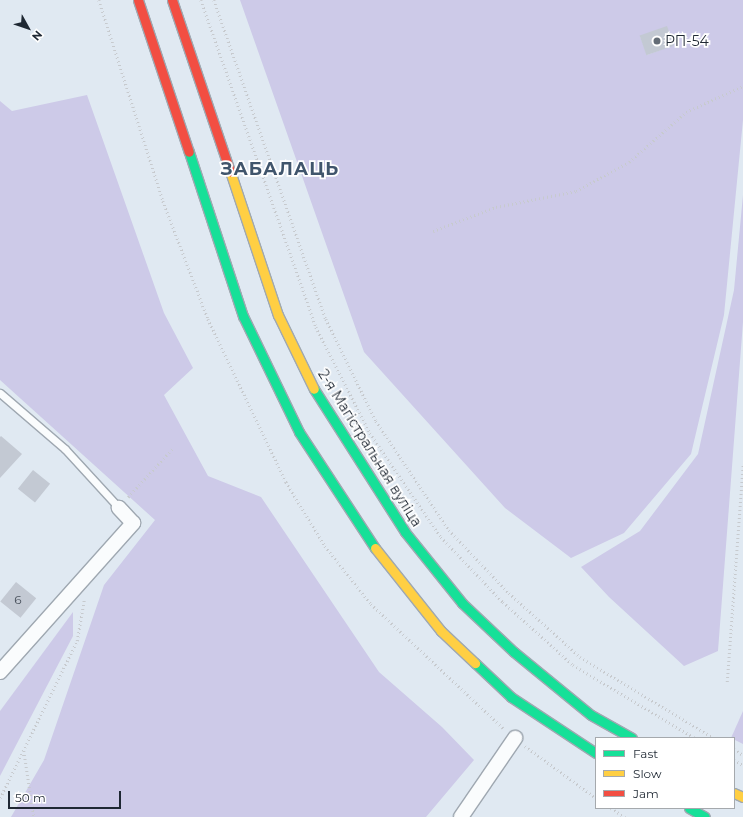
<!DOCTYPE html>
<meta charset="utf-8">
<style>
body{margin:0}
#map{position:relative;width:743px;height:817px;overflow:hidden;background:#e0e9f2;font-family:Montserrat,sans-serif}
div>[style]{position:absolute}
.green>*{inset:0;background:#cdcae8}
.building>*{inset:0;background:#c3c9d3;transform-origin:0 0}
.path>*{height:2.5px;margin-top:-1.25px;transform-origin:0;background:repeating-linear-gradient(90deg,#c7cace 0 1px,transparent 0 4px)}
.roads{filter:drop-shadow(1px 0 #9fa8b1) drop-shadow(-1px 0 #9fa8b1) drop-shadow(0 1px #9fa8b1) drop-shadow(0 -1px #9fa8b1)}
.lane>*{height:7px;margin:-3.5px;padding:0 3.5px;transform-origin:3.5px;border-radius:3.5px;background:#fafcfd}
.street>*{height:14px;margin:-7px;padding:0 7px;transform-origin:7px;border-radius:7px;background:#fafcfd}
.fast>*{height:9px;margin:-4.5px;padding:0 4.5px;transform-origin:4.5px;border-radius:4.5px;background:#16e098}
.slow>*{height:9px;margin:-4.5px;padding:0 4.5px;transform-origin:4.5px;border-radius:4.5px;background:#ffcf43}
.jam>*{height:9px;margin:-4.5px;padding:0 4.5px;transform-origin:4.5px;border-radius:4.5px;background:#f24e42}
.dots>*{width:11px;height:11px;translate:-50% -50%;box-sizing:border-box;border:2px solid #fff;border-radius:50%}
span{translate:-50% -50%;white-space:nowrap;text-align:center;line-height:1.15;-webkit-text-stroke:3.5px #fff;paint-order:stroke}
.number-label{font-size:12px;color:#48505b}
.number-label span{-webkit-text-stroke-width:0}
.poi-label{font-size:14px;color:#1f2833}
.left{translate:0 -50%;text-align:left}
.street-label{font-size:14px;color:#1f2833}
.district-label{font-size:18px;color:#40556c;font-weight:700;letter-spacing:1px}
.legend{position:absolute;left:595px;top:737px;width:140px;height:72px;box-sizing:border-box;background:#fff;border:1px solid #a5a9ad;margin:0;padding:5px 7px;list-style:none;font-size:12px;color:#1f2833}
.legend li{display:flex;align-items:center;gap:8px;height:20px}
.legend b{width:20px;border:1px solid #a5a9ad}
.north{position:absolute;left:8px;top:8px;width:40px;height:40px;-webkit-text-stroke:3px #fff;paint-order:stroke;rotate:130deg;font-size:11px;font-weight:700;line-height:16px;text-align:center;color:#1f2833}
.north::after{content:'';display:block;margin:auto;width:14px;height:18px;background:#1f2833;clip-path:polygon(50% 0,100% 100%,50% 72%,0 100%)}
.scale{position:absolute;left:8px;top:791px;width:113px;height:18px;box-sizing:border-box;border:2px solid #1f2833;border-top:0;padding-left:5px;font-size:12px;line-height:14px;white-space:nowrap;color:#1f2833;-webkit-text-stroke:3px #fff;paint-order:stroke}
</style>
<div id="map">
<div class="green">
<div style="clip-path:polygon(evenodd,240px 0,743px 0,743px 120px,724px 315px,691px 454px,624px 533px,571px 558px,505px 508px,364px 352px,240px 0,640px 36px,674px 45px,647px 55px,640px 36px)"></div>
<div style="clip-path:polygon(87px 95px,164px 313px,193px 368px,164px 395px,208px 476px,261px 497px,379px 672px,442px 727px,474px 760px,426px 817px,11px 817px,44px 760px,104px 585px,155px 520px,0 380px,0 101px,12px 111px)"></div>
<div style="clip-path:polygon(743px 195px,743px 322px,718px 651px,684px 666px,609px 597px,581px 567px,640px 531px,698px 454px,734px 290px)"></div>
<div style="clip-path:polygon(73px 612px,73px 636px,0 776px,0 711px)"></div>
<div style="clip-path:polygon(743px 711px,743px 744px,731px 738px)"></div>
</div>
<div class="building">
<div style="left:667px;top:26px;width:21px;height:29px;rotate:71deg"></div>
<div style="clip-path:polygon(1px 436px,22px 454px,0 478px,0 437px)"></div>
<div style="left:33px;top:470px;width:22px;height:24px;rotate:39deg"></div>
<div style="left:16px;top:582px;width:26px;height:25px;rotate:39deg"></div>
</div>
<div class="path">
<div style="left:99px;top:0;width:211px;rotate:72.3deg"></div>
<div style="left:163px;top:201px;width:126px;rotate:69.1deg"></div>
<div style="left:208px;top:319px;width:181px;rotate:64.4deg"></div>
<div style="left:286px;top:482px;width:75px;rotate:58.6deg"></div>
<div style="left:325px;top:546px;width:74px;rotate:51.6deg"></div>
<div style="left:371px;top:604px;width:183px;rotate:43.2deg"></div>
<div style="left:201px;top:0;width:347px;rotate:70.6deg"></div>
<div style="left:316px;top:327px;width:119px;rotate:63deg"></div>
<div style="left:370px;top:433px;width:126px;rotate:55.7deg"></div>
<div style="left:441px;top:537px;width:90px;rotate:46.4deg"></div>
<div style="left:503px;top:602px;width:94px;rotate:42deg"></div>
<div style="left:573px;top:665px;width:142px;rotate:30.9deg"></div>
<div style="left:214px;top:0;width:338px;rotate:70.7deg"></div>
<div style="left:326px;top:319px;width:114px;rotate:63.9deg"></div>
<div style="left:376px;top:421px;width:131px;rotate:56.2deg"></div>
<div style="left:449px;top:530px;width:87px;rotate:46.4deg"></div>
<div style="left:509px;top:593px;width:96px;rotate:42deg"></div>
<div style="left:580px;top:657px;width:157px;rotate:31.2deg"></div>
<div style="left:433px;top:231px;width:67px;rotate:-20.9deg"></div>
<div style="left:496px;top:207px;width:82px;rotate:-11.3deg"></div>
<div style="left:576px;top:191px;width:60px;rotate:-28.7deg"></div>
<div style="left:629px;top:162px;width:76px;rotate:-41.3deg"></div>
<div style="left:686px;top:112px;width:63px;rotate:-24.5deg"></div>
<div style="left:128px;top:497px;width:65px;rotate:-47.5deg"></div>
<div style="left:727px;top:682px;width:218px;rotate:-85.8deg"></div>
<div style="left:525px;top:746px;width:88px;rotate:36.2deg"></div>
<div style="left:734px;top:749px;width:11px;rotate:34deg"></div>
<div style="left:24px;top:751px;width:67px;rotate:81.4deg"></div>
<div style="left:734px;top:760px;width:10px;rotate:29deg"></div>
<div style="left:0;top:798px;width:175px;rotate:-63.9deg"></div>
<div style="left:77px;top:641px;width:42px;rotate:-80.3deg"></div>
<div style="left:611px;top:808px;width:17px;rotate:33deg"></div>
</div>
<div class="roads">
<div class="lane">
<div style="left:0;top:393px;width:86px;rotate:40.7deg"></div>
<div style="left:65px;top:449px;width:80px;rotate:47.5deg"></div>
</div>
<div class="street">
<div style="left:0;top:672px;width:200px;rotate:-48.2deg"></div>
<div style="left:133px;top:523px;width:21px;rotate:-133deg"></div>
<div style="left:461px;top:817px;width:96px;rotate:-55.6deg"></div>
</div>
<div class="fast">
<div style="left:189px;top:152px;width:173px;rotate:71.8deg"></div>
<div style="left:243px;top:316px;width:129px;rotate:64.2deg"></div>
<div style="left:299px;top:432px;width:139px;rotate:56.8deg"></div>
<div style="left:314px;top:389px;width:169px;rotate:57.5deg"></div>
<div style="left:405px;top:532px;width:91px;rotate:51.2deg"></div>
<div style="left:462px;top:603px;width:71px;rotate:43.3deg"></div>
<div style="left:514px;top:652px;width:99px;rotate:39.3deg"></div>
<div style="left:591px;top:715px;width:47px;rotate:29.3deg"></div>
<div style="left:475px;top:663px;width:50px;rotate:43.4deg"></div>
<div style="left:511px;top:697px;width:102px;rotate:33.4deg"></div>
<div style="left:689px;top:808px;width:18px;rotate:29deg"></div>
</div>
<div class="slow">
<div style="left:230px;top:171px;width:152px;rotate:71.6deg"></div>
<div style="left:278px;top:315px;width:82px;rotate:64.1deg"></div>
<div style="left:375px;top:548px;width:106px;rotate:51.5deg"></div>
<div style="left:441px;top:631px;width:47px;rotate:43.3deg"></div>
<div style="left:734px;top:793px;width:10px;rotate:24deg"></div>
</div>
<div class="jam">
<div style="left:138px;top:0;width:160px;rotate:71.5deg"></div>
<div style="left:172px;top:0;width:181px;rotate:71.3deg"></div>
</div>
</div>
<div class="dots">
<div style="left:657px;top:41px;background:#636c76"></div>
</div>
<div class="number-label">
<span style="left:18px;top:600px">6</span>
</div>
<div class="poi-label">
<span class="left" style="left:665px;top:41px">РП-54</span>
</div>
<div class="street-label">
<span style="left:370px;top:448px;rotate:58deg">2-я Магістральная вуліца</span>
</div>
<div class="district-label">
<span style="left:280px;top:169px">ЗАБАЛАЦЬ</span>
</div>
<ul class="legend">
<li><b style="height:5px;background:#16e098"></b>Fast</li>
<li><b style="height:5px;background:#ffcf43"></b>Slow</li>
<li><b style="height:5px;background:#f24e42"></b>Jam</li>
</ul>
<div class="north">N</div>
<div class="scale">50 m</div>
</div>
